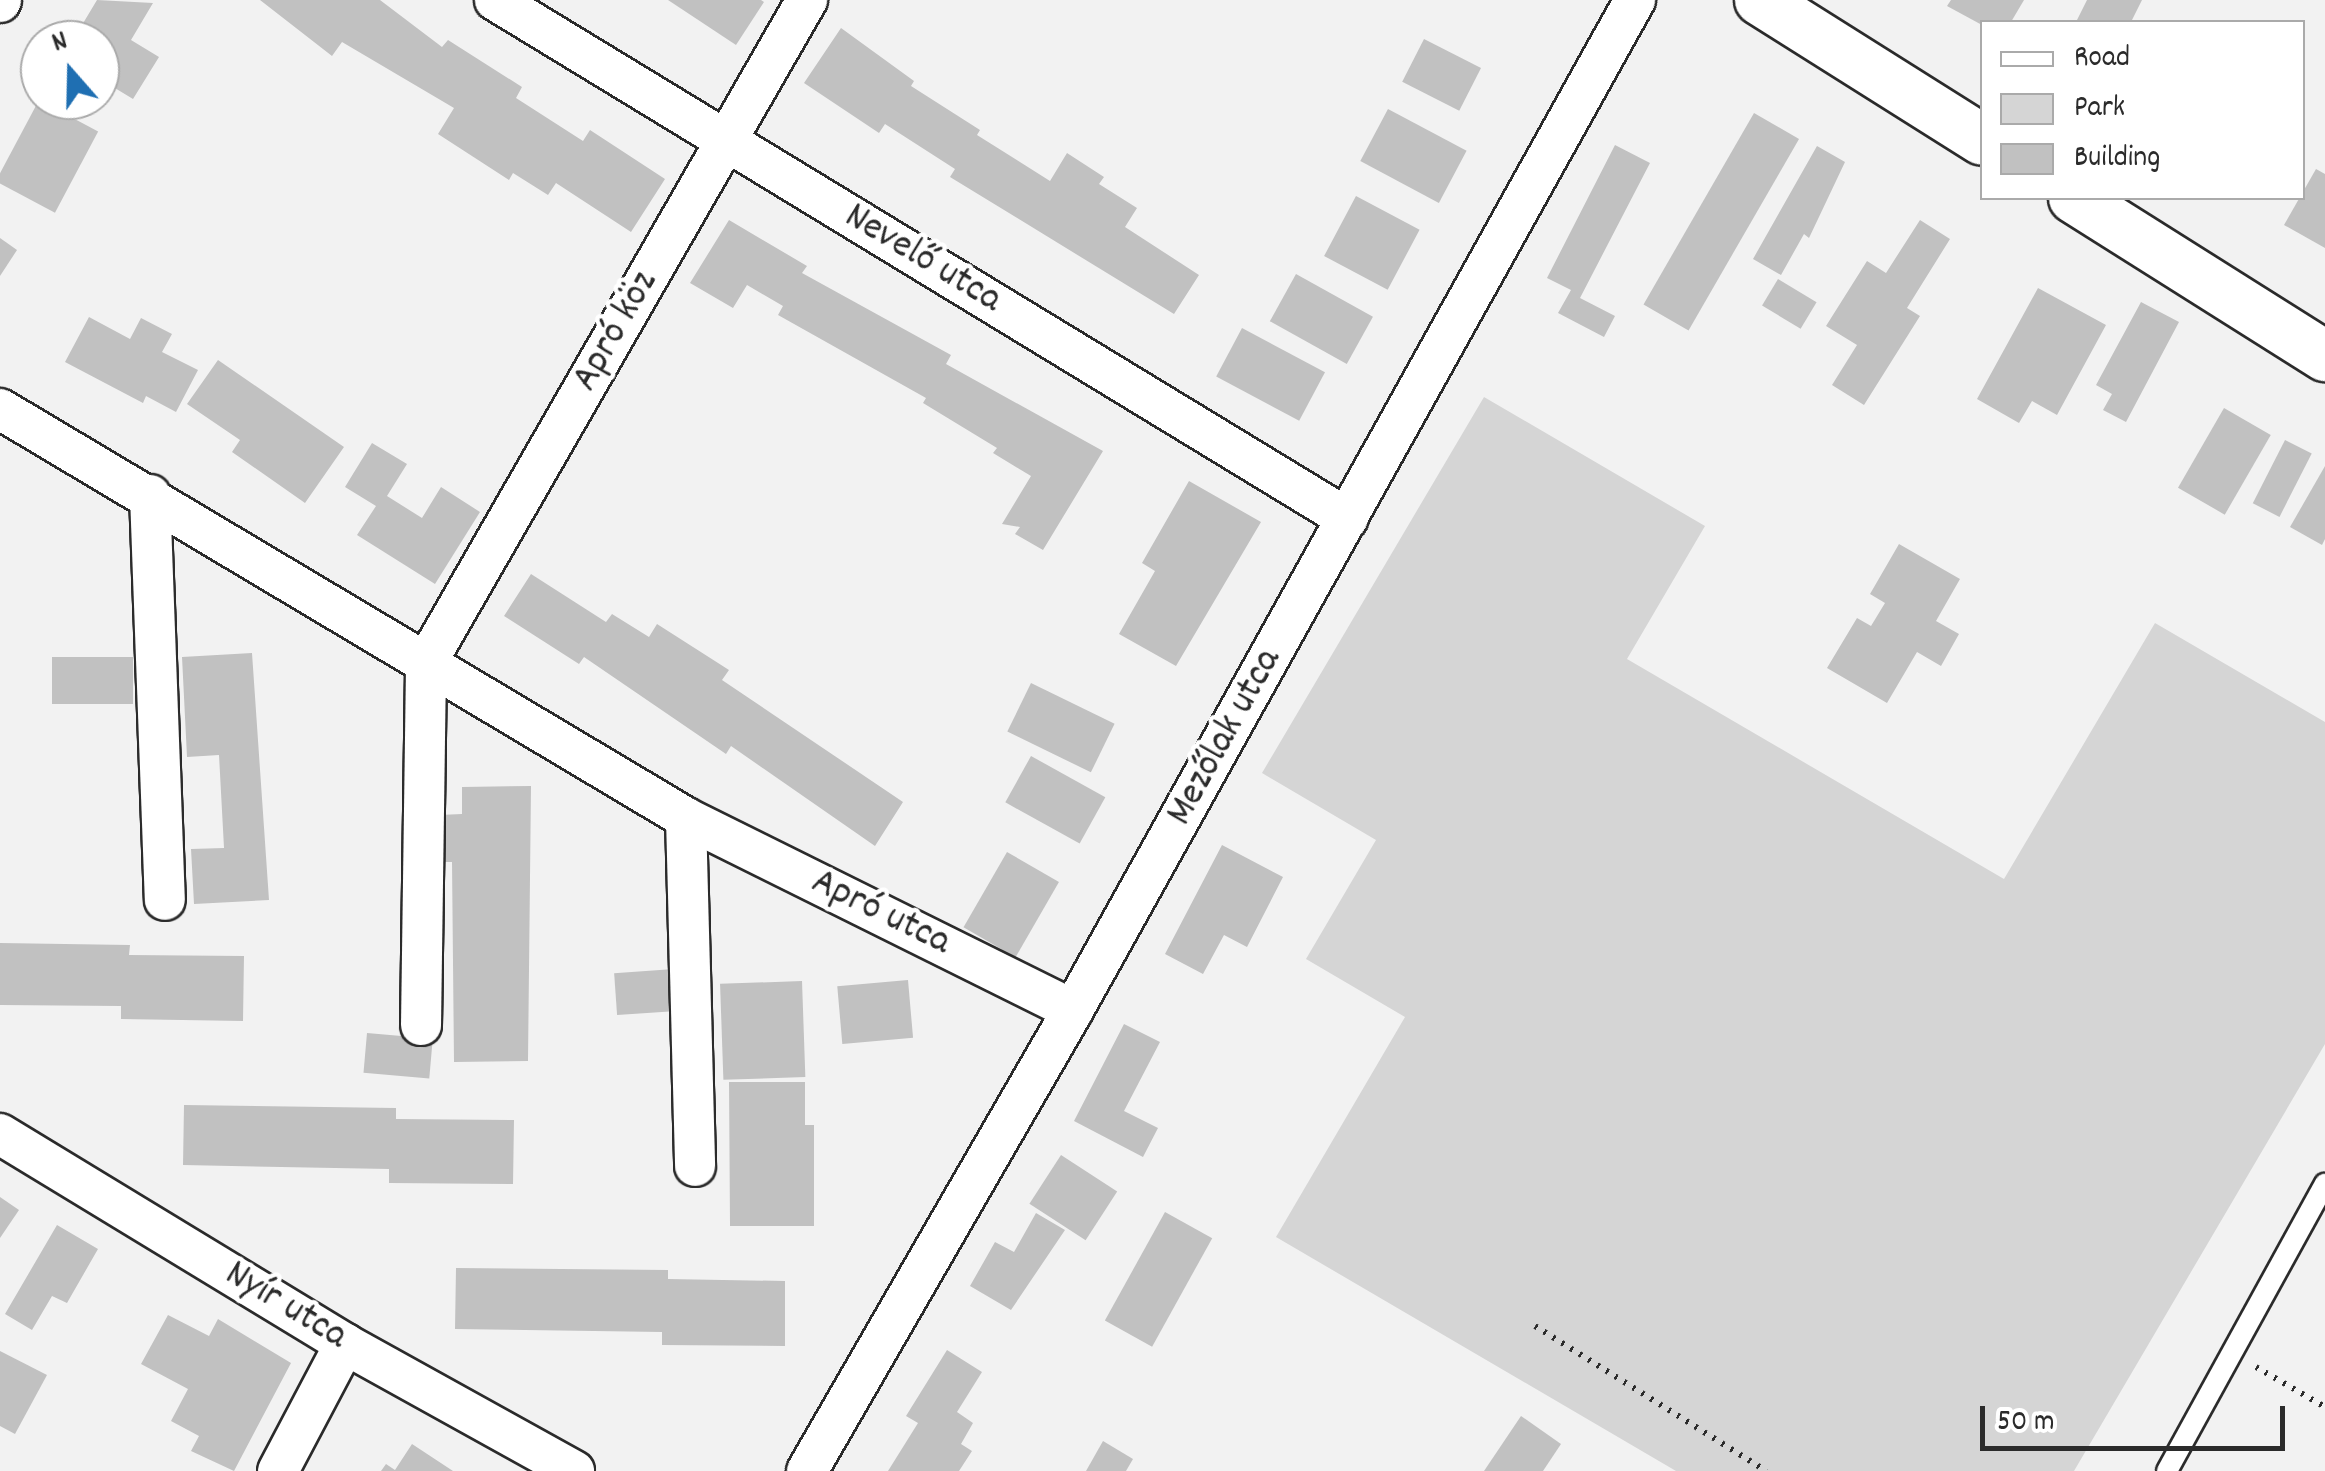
<!DOCTYPE html>
<meta charset="utf-8">
<style>
body{margin:0}
#map{position:relative;width:2325px;height:1471px;overflow:hidden;background:#f2f2f2;font-family:Dekko,sans-serif}
div>[style]{position:absolute}
.green>*{inset:0;background:#d5d5d5}
.building>*{inset:0;background:#c1c1c1;transform-origin:0 0}
.path>*{height:6px;margin-top:-3px;transform-origin:0;background:repeating-linear-gradient(90deg,#2b2b2b 0 2.5px,transparent 0 10.5px)}
.roads{filter:drop-shadow(2px 0 #2b2b2b) drop-shadow(-2px 0 #2b2b2b) drop-shadow(0 2px #2b2b2b) drop-shadow(0 -2px #2b2b2b)}
.service>*{height:20px;margin:-10px;padding:0 10px;transform-origin:10px;border-radius:10px;background:#fff}
.minor>*{height:40px;margin:-20px;padding:0 20px;transform-origin:20px;border-radius:20px;background:#fff}
.tertiary>*{height:50px;margin:-25px;padding:0 25px;transform-origin:25px;border-radius:25px;background:#fff}
span{translate:-50% -50%;white-space:nowrap;text-align:center;line-height:1.15;-webkit-text-stroke:9px #fff;paint-order:stroke}
.street-label{font-size:40px;color:#2b2b2b}
.legend{position:absolute;left:1980px;top:20px;width:325px;height:180px;box-sizing:border-box;background:#fff;border:2px solid #aaa;margin:0;padding:12px 18px;list-style:none;font-size:30px;color:#2b2b2b}
.legend li{display:flex;align-items:center;gap:20px;height:50px}
.legend b{width:50px;border:2px solid #aaa}
.north{position:absolute;left:20px;top:20px;width:100px;height:100px;box-sizing:border-box;background:#fff;border:2px solid #aaa;border-radius:50%;rotate:340deg;font-size:28px;font-weight:700;line-height:40px;text-align:center;color:#2b2b2b}
.north::after{content:'';display:block;margin:auto;width:35px;height:45px;background:#1f6fb2;clip-path:polygon(50% 0,100% 100%,50% 72%,0 100%)}
.scale{position:absolute;left:1980px;top:1406px;width:305px;height:45px;box-sizing:border-box;border:5px solid #2b2b2b;border-top:0;padding-left:12px;font-size:30px;line-height:35px;white-space:nowrap;color:#2b2b2b;-webkit-text-stroke:8px #fff;paint-order:stroke}
</style>
<div id="map">
<div class="green">
<div style="clip-path:polygon(1484px 397px,1705px 526px,1627px 659px,2004px 879px,2155px 623px,2325px 722px,2325px 1044px,2074px 1471px,1676px 1471px,1276px 1237px,1405px 1017px,1306px 959px,1376px 840px,1262px 773px)"></div>
</div>
<div class="building">
<div style="clip-path:polygon(97px 0,153px 3px,131px 40px,159px 57px,133px 99px,100px 79px,100px 40px,73px 40px)"></div>
<div style="clip-path:polygon(260px 0,380px 0,442px 47px,448px 40px,522px 87px,516px 98px,583px 141px,590px 130px,665px 179px,631px 232px,556px 183px,548px 195px,513px 173px,509px 180px,438px 134px,454px 108px,342px 42px,332px 56px)"></div>
<div style="clip-path:polygon(668px 0,761px 0,764px 2px,736px 45px)"></div>
<div style="clip-path:polygon(1951px 0,2024px 0,2011px 22px,1982px 25px,1947px 6px)"></div>
<div style="clip-path:polygon(2087px 0,2142px 0,2131px 22px,2076px 22px)"></div>
<div style="clip-path:polygon(841px 28px,914px 81px,911px 86px,980px 130px,977px 135px,1050px 181px,1067px 153px,1104px 177px,1099px 184px,1137px 208px,1125px 227px,1199px 275px,1174px 314px,950px 177px,955px 169px,885px 124px,879px 133px,804px 83px)"></div>
<div style="left:1424px;top:39px;width:64px;height:48px;rotate:27deg"></div>
<div style="left:39px;top:100px;width:67px;height:92px;rotate:28deg"></div>
<div style="left:1388px;top:109px;width:89px;height:59px;rotate:28deg"></div>
<div style="left:1754px;top:113px;width:52px;height:221px;rotate:30deg"></div>
<div style="clip-path:polygon(1615px 145px,1650px 163px,1580px 298px,1615px 316px,1604px 337px,1558px 313px,1571px 290px,1547px 278px)"></div>
<div style="clip-path:polygon(1817px 146px,1845px 162px,1809px 238px,1804px 234px,1781px 275px,1753px 259px)"></div>
<div style="clip-path:polygon(2316px 169px,2325px 174px,2325px 248px,2284px 225px)"></div>
<div style="left:1356px;top:196px;width:72px;height:68px;rotate:28deg"></div>
<div style="clip-path:polygon(729px 220px,807px 266px,802px 273px,951px 355px,946px 364px,1103px 451px,1043px 550px,1015px 534px,1020px 527px,1002px 524px,1031px 476px,993px 453px,997px 448px,923px 403px,926px 398px,778px 315px,783px 306px,747px 285px,733px 308px,690px 283px)"></div>
<div style="clip-path:polygon(1920px 220px,1950px 239px,1907px 308px,1920px 316px,1864px 405px,1832px 385px,1857px 345px,1826px 326px,1867px 261px,1886px 273px)"></div>
<div style="clip-path:polygon(0 238px,17px 250px,0 276px)"></div>
<div style="left:1296px;top:274px;width:88px;height:54px;rotate:29deg"></div>
<div style="left:1778px;top:279px;width:45px;height:31px;rotate:31deg"></div>
<div style="clip-path:polygon(2038px 288px,2106px 325px,2057px 415px,2032px 401px,2019px 423px,1977px 399px)"></div>
<div style="clip-path:polygon(2141px 302px,2179px 322px,2126px 422px,2103px 410px,2112px 394px,2096px 385px)"></div>
<div style="clip-path:polygon(89px 317px,130px 339px,141px 318px,172px 334px,162px 352px,198px 370px,176px 412px,146px 396px,143px 403px,65px 362px)"></div>
<div style="left:1242px;top:328px;width:94px;height:55px;rotate:28deg"></div>
<div style="clip-path:polygon(218px 360px,344px 447px,305px 503px,232px 452px,240px 440px,187px 404px)"></div>
<div style="left:2224px;top:408px;width:54px;height:92px;rotate:30deg"></div>
<div style="left:2285px;top:440px;width:30px;height:71px;rotate:27deg"></div>
<div style="clip-path:polygon(372px 443px,407px 464px,387px 496px,422px 518px,441px 487px,480px 512px,435px 584px,357px 535px,376px 506px,345px 487px)"></div>
<div style="clip-path:polygon(2325px 466px,2325px 539px,2322px 545px,2290px 527px)"></div>
<div style="clip-path:polygon(1189px 481px,1261px 522px,1176px 666px,1119px 634px,1155px 571px,1142px 563px)"></div>
<div style="clip-path:polygon(1899px 544px,1960px 579px,1936px 621px,1959px 634px,1941px 666px,1917px 652px,1887px 703px,1827px 668px,1857px 618px,1871px 626px,1885px 603px,1870px 594px)"></div>
<div style="clip-path:polygon(531px 574px,606px 622px,612px 614px,649px 637px,657px 624px,729px 670px,722px 680px,903px 802px,875px 846px,731px 746px,726px 754px,584px 657px,579px 664px,504px 616px)"></div>
<div style="clip-path:polygon(252px 653px,269px 900px,194px 904px,191px 849px,224px 848px,219px 755px,187px 757px,182px 657px)"></div>
<div style="left:52px;top:657px;width:81px;height:47px"></div>
<div style="left:1031px;top:683px;width:93px;height:54px;rotate:26deg"></div>
<div style="left:1031px;top:756px;width:85px;height:53px;rotate:29deg"></div>
<div style="clip-path:polygon(531px 786px,528px 1061px,454px 1062px,452px 862px,440px 862px,439px 815px,462px 814px,462px 787px)"></div>
<div style="clip-path:polygon(1222px 845px,1283px 877px,1247px 947px,1224px 935px,1203px 974px,1165px 954px)"></div>
<div style="left:1007px;top:852px;width:60px;height:87px;rotate:30deg"></div>
<div style="clip-path:polygon(0 943px,130px 945px,129px 955px,244px 956px,243px 1021px,121px 1019px,121px 1006px,0 1005px)"></div>
<div style="left:674px;top:969px;width:42px;height:60px;rotate:86deg"></div>
<div style="left:908px;top:980px;width:58px;height:71px;rotate:85deg"></div>
<div style="left:802px;top:981px;width:96px;height:82px;rotate:88deg"></div>
<div style="clip-path:polygon(1124px 1024px,1160px 1042px,1124px 1111px,1158px 1128px,1143px 1157px,1074px 1121px)"></div>
<div style="left:367px;top:1033px;width:66px;height:40px;rotate:5deg"></div>
<div style="clip-path:polygon(729px 1082px,805px 1082px,805px 1125px,814px 1125px,814px 1226px,730px 1226px)"></div>
<div style="clip-path:polygon(184px 1105px,396px 1108px,396px 1119px,514px 1120px,513px 1184px,389px 1183px,389px 1169px,183px 1165px)"></div>
<div style="left:1061px;top:1155px;width:67px;height:58px;rotate:33deg"></div>
<div style="clip-path:polygon(0 1197px,19px 1210px,0 1238px)"></div>
<div style="left:1165px;top:1212px;width:54px;height:124px;rotate:29deg"></div>
<div style="clip-path:polygon(1036px 1213px,1065px 1230px,1011px 1310px,970px 1286px,995px 1242px,1014px 1252px)"></div>
<div style="clip-path:polygon(57px 1225px,98px 1249px,67px 1303px,52px 1296px,32px 1330px,5px 1314px)"></div>
<div style="clip-path:polygon(456px 1268px,668px 1270px,668px 1279px,785px 1281px,785px 1346px,662px 1345px,662px 1332px,455px 1329px)"></div>
<div style="clip-path:polygon(168px 1315px,209px 1336px,218px 1319px,291px 1363px,234px 1471px,191px 1451px,199px 1436px,171px 1421px,188px 1389px,141px 1364px)"></div>
<div style="clip-path:polygon(947px 1350px,982px 1372px,957px 1412px,973px 1423px,961px 1444px,972px 1451px,959px 1471px,888px 1471px,918px 1423px,906px 1416px)"></div>
<div style="clip-path:polygon(0 1351px,47px 1375px,15px 1434px,0 1426px)"></div>
<div style="clip-path:polygon(1521px 1416px,1561px 1444px,1543px 1471px,1484px 1471px)"></div>
<div style="clip-path:polygon(1103px 1441px,1133px 1459px,1126px 1471px,1086px 1471px)"></div>
<div style="clip-path:polygon(412px 1444px,453px 1471px,381px 1471px,386px 1464px,395px 1470px)"></div>
</div>
<div class="path">
<div style="left:1535px;top:1326px;width:273px;rotate:32.1deg"></div>
<div style="left:2256px;top:1367px;width:80px;rotate:30.1deg"></div>
</div>
<div class="roads">
<div class="service">
<div style="left:2167px;top:1471px;width:328px;rotate:-61.2deg"></div>
</div>
<div class="minor">
<div style="left:495px;top:0;width:998px;rotate:31.32deg"></div>
<div style="left:0;top:2px;width:2px;rotate:-63deg"></div>
<div style="left:0;top:409px;width:799px;rotate:30.8deg"></div>
<div style="left:686px;top:818px;width:432px;rotate:26.4deg"></div>
<div style="left:150px;top:495px;width:405px;rotate:87.9deg"></div>
<div style="left:686px;top:818px;width:348px;rotate:88.5deg"></div>
<div style="left:421px;top:1025px;width:362px;rotate:-89.2deg"></div>
<div style="left:426px;top:663px;width:765px;rotate:-60.12deg"></div>
<div style="left:0;top:1134px;width:404px;rotate:31.3deg"></div>
<div style="left:345px;top:1344px;width:262px;rotate:29deg"></div>
<div style="left:278px;top:1471px;width:144px;rotate:-62.2deg"></div>
<div style="left:807px;top:1471px;width:532px;rotate:-60.01deg"></div>
<div style="left:1073px;top:1010px;width:1156px;rotate:-60.91deg"></div>
</div>
<div class="tertiary">
<div style="left:1760px;top:0;width:262px;rotate:32.2deg"></div>
<div style="left:2074px;top:198px;width:297px;rotate:32.2deg"></div>
</div>
</div>
<div class="street-label">
<span style="left:922px;top:260px;rotate:31deg">Nevelő utca</span>
<span style="left:617px;top:332px;rotate:-60deg">Apró köz</span>
<span style="left:1226px;top:738px;rotate:-61deg">Mezőlak utca</span>
<span style="left:880px;top:914px;rotate:26deg">Apró utca</span>
<span style="left:285px;top:1307px;rotate:31deg">Nyír utca</span>
</div>
<ul class="legend">
<li><b style="height:12px;background:#fff"></b>Road</li>
<li><b style="height:28px;background:#d5d5d5"></b>Park</li>
<li><b style="height:28px;background:#c1c1c1"></b>Building</li>
</ul>
<div class="north">N</div>
<div class="scale">50 m</div>
</div>
